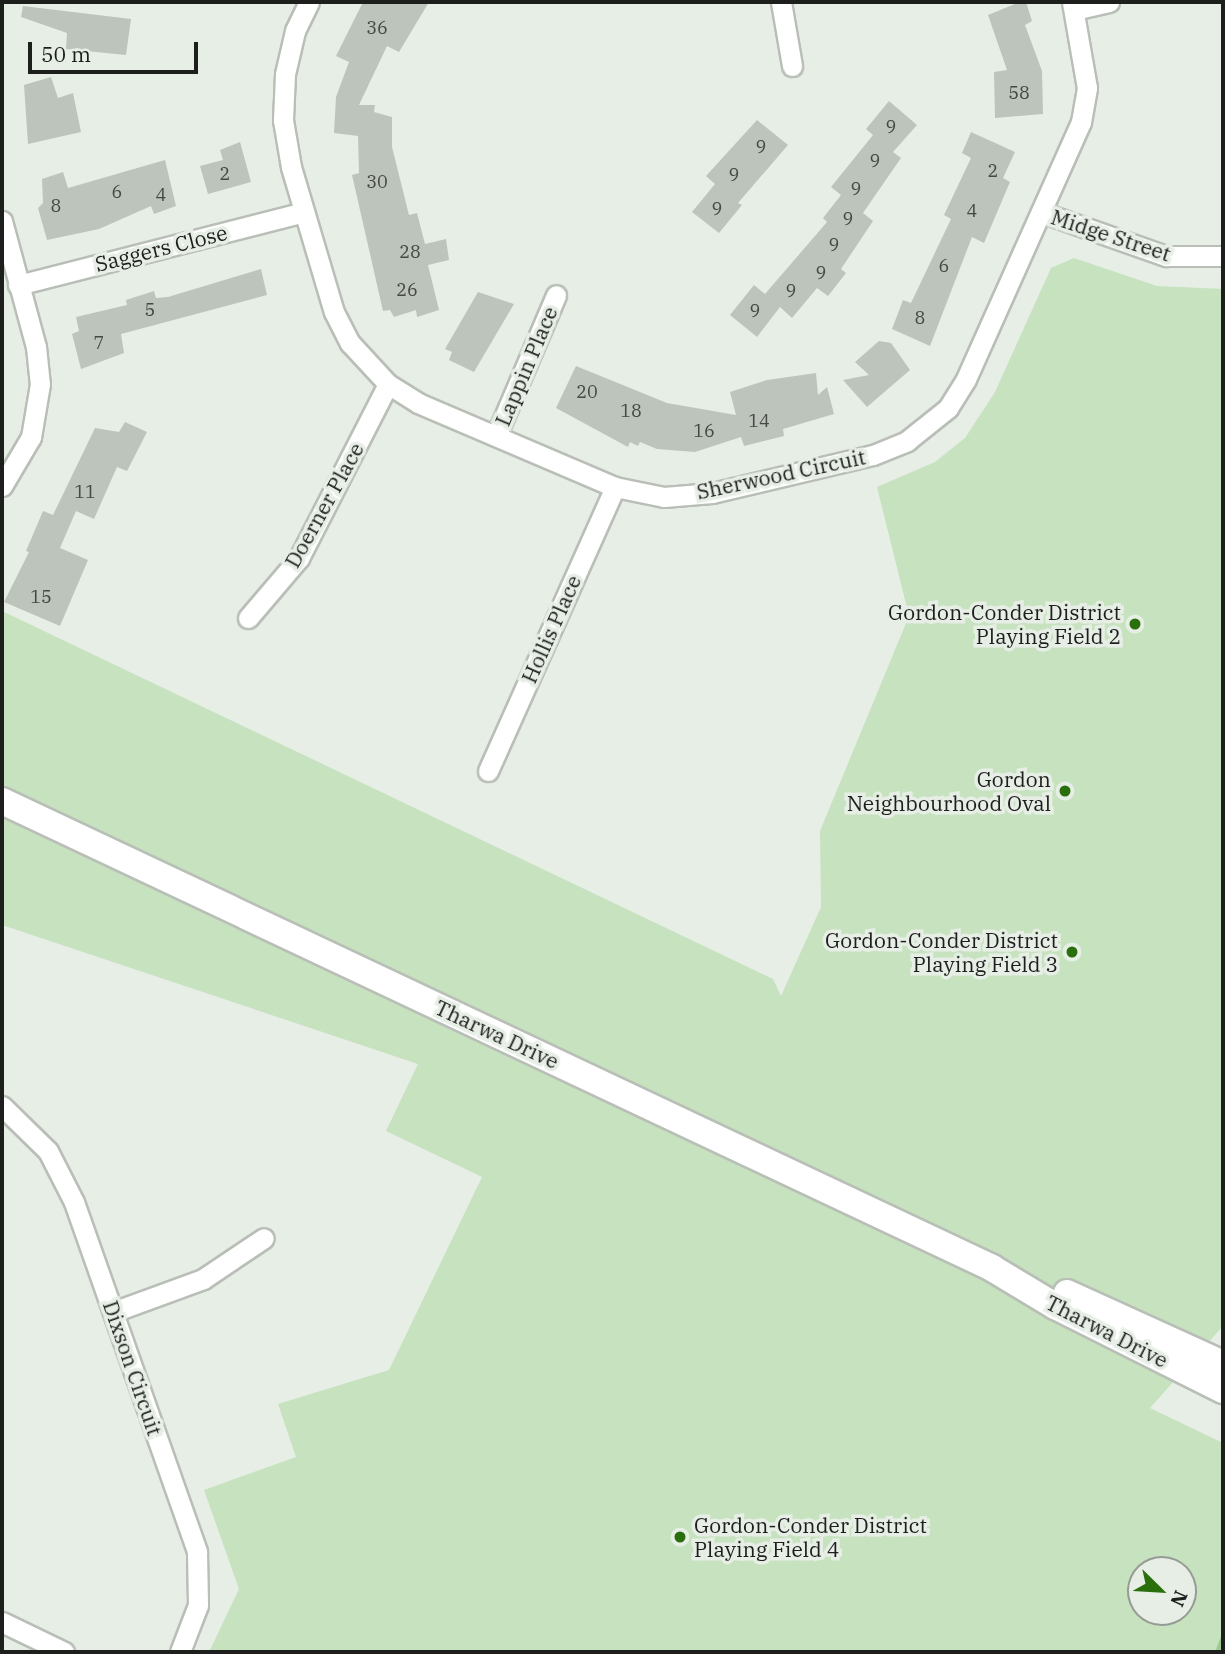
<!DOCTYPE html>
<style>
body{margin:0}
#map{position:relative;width:1225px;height:1654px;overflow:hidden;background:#e7eee6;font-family:"IBM Plex Serif",serif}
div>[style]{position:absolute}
.green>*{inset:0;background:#c6e2be}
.stream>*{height:7px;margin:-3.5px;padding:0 3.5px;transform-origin:3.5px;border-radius:3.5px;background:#9dca91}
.building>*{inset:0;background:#bdc4bb}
.roads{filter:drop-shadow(2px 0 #b9bfb7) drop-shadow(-2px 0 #b9bfb7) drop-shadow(0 2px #b9bfb7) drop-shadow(0 -2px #b9bfb7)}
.minor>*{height:19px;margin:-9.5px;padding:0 9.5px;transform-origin:9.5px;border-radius:9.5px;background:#fff}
.secondary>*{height:26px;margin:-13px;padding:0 13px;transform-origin:13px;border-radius:13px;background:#fff}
.dots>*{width:19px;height:19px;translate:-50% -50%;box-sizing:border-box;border:4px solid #e7eee6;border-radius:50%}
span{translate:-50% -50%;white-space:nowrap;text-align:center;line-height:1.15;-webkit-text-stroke:7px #e7eee6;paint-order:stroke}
.number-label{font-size:18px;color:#454844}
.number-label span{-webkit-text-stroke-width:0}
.street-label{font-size:21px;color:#1d1f1c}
.poi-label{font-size:21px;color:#1d1f1c}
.right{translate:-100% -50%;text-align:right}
.left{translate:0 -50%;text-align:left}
.frame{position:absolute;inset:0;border:4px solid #1d1f1c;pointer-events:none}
.north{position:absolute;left:1127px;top:1556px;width:70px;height:70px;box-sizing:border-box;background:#e7eee6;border:2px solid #969b95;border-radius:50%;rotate:114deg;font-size:19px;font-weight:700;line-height:28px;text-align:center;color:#1d1f1c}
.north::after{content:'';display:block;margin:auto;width:24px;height:32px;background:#296f0c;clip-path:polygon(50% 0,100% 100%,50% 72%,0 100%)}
.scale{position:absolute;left:28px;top:42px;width:170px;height:32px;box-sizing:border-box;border:4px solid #1d1f1c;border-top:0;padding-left:9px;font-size:21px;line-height:24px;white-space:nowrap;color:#1d1f1c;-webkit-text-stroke:5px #e7eee6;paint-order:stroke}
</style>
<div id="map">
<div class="green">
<div style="clip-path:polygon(evenodd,1074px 258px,1157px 286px,1223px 289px,1223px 1326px,1150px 1408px,1223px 1443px,1223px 1652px,209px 1652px,239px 1589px,204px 1490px,296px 1457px,278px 1404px,389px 1370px,482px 1177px,386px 1131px,418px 1064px,2px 925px,2px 611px,773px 979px,781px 996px,821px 907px,820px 831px,909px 616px,877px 487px,935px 462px,965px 438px,995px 392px,1051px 268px,1074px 258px,1141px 1570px,1183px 1570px,1183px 1612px,1141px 1612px,1141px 1570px)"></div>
</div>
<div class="stream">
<div style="left:1218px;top:1652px;width:14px;rotate:-69deg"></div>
</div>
<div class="building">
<div style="clip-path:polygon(363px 2px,429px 2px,399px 52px,387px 46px,359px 105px,375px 105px,374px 112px,392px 117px,392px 147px,409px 215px,417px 213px,425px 244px,446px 239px,449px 260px,428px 265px,439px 310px,417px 317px,416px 310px,394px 317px,390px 310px,383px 311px,352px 175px,359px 173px,358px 136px,334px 133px,336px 97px,349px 62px,336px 56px)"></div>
<div style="clip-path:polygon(1020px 2px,1026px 2px,1032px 21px,1025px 25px,1042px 71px,1043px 114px,995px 118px,994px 72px,1007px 70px,988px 15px)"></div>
<div style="clip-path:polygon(23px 6px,131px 19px,126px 55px,66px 49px,67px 33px,21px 17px)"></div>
<div style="clip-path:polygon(51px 77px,58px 98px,73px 93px,81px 132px,28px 144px,24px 85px)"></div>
<div style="clip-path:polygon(889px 101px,917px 125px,893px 152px,901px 158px,863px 213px,873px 221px,841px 269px,846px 273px,828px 296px,817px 288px,792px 318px,780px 307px,757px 337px,730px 315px,754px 285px,765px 294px,827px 222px,823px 218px,841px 195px,831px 187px,873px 135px,866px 129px)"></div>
<div style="clip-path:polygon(757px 120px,788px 145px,738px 203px,742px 205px,719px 233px,692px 212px,715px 184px,706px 176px)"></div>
<div style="clip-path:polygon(971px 132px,1015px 152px,1003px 178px,1010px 182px,984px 243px,972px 237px,930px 346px,892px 329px,903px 300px,911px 303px,951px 219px,944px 215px,971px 158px,962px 153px)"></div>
<div style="clip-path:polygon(240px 142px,251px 182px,208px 194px,200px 166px,223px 160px,220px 150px)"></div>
<div style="clip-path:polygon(165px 160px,176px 206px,154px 214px,151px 206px,99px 229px,47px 240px,38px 208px,43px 203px,42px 179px,63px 172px,68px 188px)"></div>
<div style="clip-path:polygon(261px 269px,267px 295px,121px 334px,124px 353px,81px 369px,72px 334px,79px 331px,76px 317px,127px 305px,126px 300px,154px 291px,156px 298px,168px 297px)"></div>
<div style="clip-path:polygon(478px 292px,514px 304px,474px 372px,449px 360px,452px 352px,445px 349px)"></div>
<div style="clip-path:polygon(879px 341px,891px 343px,910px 370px,867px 407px,843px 380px,869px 375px,855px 362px)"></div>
<div style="clip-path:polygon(576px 366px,667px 403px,736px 415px,730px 392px,767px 380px,816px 373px,818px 395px,827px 387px,834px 414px,783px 429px,784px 436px,744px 446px,741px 437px,695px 452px,657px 449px,640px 442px,638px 446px,630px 442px,628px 447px,556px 408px)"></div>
<div style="clip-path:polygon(125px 422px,147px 432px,127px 471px,117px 467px,94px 519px,76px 511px,60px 548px,88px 560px,60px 626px,4px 602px,29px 552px,26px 551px,43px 511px,53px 515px,95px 428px,119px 432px)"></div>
</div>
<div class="roads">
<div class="minor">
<div style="left:309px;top:2px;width:32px;rotate:116deg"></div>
<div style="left:295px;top:31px;width:44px;rotate:103.1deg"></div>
<div style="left:285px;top:74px;width:46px;rotate:92.5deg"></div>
<div style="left:283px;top:120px;width:48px;rotate:80.3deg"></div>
<div style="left:291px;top:167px;width:151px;rotate:73.5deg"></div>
<div style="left:334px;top:312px;width:35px;rotate:63deg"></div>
<div style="left:350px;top:343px;width:56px;rotate:47.2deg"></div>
<div style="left:388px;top:384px;width:36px;rotate:32deg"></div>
<div style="left:418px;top:403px;width:214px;rotate:23.1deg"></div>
<div style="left:615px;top:487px;width:50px;rotate:11.5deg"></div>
<div style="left:664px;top:497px;width:48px;rotate:-4.8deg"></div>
<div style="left:712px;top:493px;width:165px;rotate:-13.3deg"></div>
<div style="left:873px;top:455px;width:37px;rotate:-22deg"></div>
<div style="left:907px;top:441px;width:53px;rotate:-38.8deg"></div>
<div style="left:948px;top:408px;width:34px;rotate:-58deg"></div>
<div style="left:966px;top:379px;width:282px;rotate:-65.9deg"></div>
<div style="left:1081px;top:122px;width:35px;rotate:-80deg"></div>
<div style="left:1087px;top:88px;width:87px;rotate:-99.9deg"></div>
<div style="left:781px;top:2px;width:65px;rotate:80.2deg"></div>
<div style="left:1074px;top:10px;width:36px;rotate:-13deg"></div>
<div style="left:1041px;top:212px;width:133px;rotate:19.4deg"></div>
<div style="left:1166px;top:256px;width:57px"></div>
<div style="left:2px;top:221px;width:131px;rotate:74.9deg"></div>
<div style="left:36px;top:347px;width:37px;rotate:84deg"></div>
<div style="left:40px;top:384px;width:54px;rotate:99.6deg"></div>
<div style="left:31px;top:437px;width:57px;rotate:120.6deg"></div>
<div style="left:18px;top:285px;width:295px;rotate:-14.3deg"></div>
<div style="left:496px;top:436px;width:153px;rotate:-66.9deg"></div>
<div style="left:248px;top:618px;width:79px;rotate:-49.6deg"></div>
<div style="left:299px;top:558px;width:195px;rotate:-62.9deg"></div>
<div style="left:488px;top:771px;width:311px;rotate:-65.9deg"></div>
<div style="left:2px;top:1106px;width:64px;rotate:44.4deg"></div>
<div style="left:48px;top:1151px;width:57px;rotate:63deg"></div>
<div style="left:74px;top:1202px;width:371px;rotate:70.6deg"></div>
<div style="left:197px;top:1552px;width:53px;rotate:88.9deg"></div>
<div style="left:198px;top:1605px;width:50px;rotate:111deg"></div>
<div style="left:113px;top:1312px;width:96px;rotate:-20.1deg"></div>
<div style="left:203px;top:1279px;width:73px;rotate:-33.9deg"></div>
<div style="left:2px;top:1622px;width:69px;rotate:25.8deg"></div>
</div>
<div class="secondary">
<div style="left:2px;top:801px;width:1095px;rotate:25.25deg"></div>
<div style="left:992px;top:1268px;width:74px;rotate:31.1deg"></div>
<div style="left:1055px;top:1306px;width:188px;rotate:26.6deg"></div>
<div style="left:1067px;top:1293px;width:171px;rotate:24.5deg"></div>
</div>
</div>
<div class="dots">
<div style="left:1135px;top:624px;background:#296f0c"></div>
<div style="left:1065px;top:791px;background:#296f0c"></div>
<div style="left:1072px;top:952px;background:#296f0c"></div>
<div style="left:680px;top:1537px;background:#296f0c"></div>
</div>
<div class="number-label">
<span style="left:377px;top:28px">36</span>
<span style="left:1019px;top:93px">58</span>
<span style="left:891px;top:127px">9</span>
<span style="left:761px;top:147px">9</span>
<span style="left:875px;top:161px">9</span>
<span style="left:993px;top:171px">2</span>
<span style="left:225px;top:174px">2</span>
<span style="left:734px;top:175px">9</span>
<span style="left:377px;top:182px">30</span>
<span style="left:856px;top:189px">9</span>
<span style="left:117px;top:192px">6</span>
<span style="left:161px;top:195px">4</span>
<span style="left:56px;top:206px">8</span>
<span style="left:717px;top:209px">9</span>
<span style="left:972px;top:211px">4</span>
<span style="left:848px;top:219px">9</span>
<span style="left:834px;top:245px">9</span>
<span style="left:410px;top:252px">28</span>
<span style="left:944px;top:266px">6</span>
<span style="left:821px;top:273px">9</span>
<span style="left:407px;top:290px">26</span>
<span style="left:791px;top:291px">9</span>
<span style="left:150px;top:310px">5</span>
<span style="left:755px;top:311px">9</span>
<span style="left:920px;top:318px">8</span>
<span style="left:99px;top:343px">7</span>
<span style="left:587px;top:392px">20</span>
<span style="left:631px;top:411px">18</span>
<span style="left:759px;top:421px">14</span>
<span style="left:704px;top:431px">16</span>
<span style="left:85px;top:492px">11</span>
<span style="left:41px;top:597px">15</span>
</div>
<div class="street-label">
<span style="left:1111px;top:235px;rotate:18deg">Midge Street</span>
<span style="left:161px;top:248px;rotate:-14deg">Saggers Close</span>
<span style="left:526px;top:366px;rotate:-67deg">Lappin Place</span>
<span style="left:781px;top:474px;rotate:-12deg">Sherwood Circuit</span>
<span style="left:324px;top:505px;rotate:-61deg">Doerner Place</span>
<span style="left:551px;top:629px;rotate:-66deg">Hollis Place</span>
<span style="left:497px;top:1034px;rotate:25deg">Tharwa Drive</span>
<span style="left:1107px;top:1331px;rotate:27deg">Tharwa Drive</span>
<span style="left:133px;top:1368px;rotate:71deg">Dixson Circuit</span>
</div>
<div class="poi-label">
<span class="right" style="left:1121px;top:624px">Gordon-Conder District<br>Playing Field 2</span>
<span class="right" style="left:1051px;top:791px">Gordon<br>Neighbourhood Oval</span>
<span class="right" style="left:1058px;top:952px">Gordon-Conder District<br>Playing Field 3</span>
<span class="left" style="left:694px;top:1537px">Gordon-Conder District<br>Playing Field 4</span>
</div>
<div class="frame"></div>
<div class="north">N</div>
<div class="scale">50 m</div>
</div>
